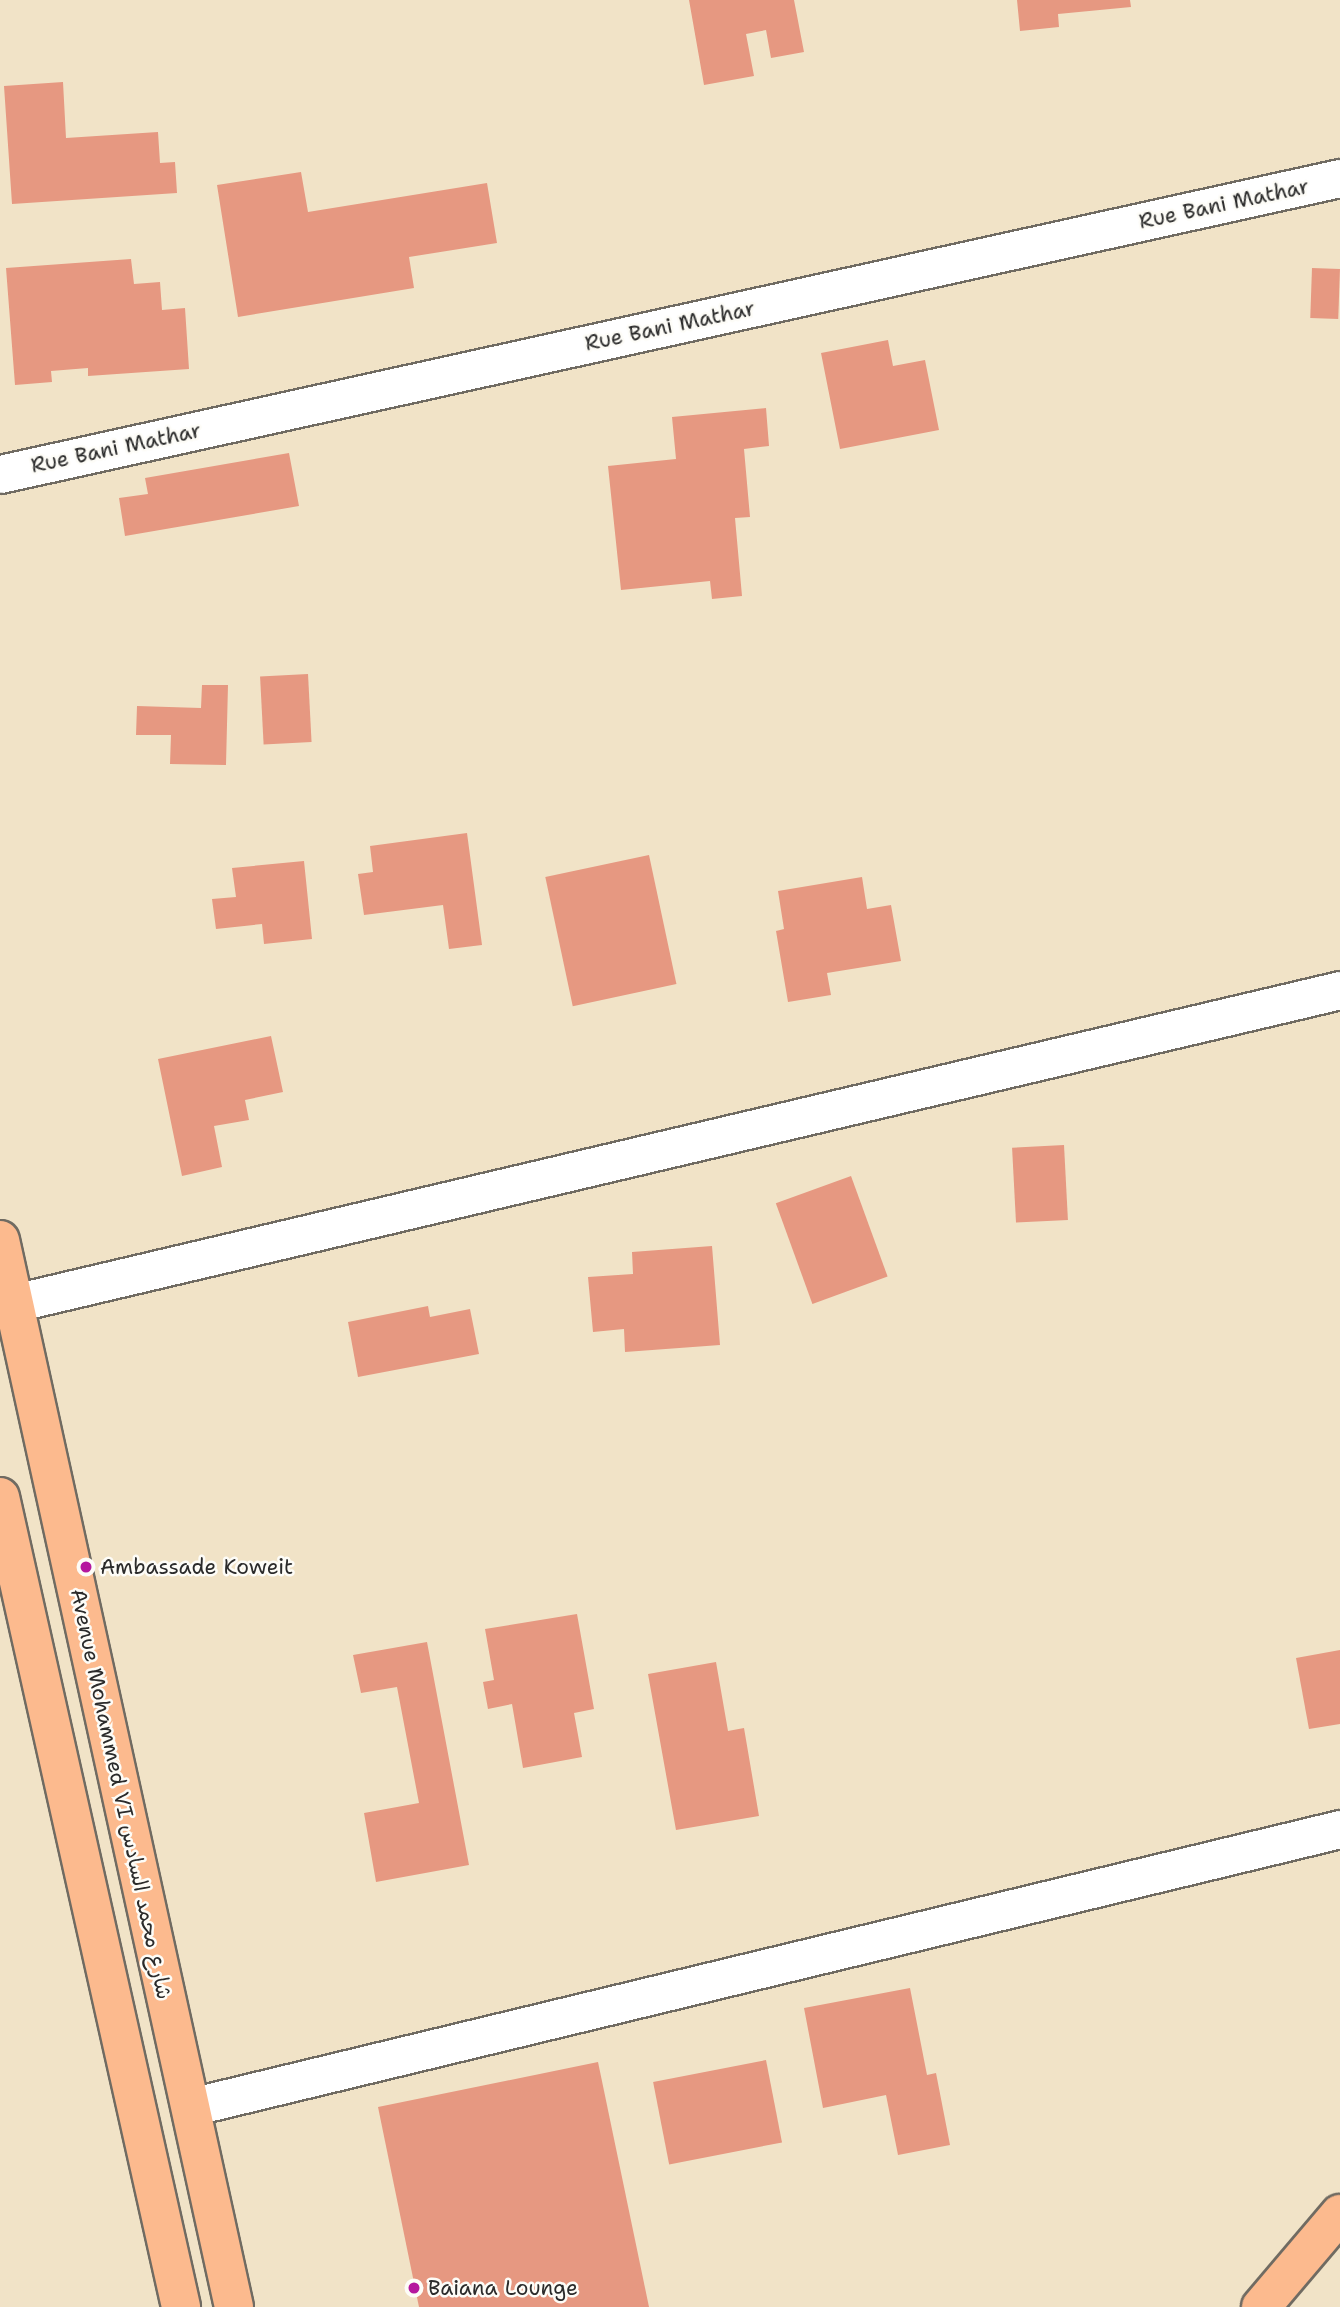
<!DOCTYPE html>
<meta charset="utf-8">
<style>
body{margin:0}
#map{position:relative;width:1340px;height:2307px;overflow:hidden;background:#f1e3c7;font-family:"Shantell Sans","Playpen Sans Arabic",sans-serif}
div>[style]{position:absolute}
.building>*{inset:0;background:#e69881;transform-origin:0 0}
.roads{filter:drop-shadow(2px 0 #706b62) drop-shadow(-2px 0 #706b62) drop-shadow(0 2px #706b62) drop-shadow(0 -2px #706b62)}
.minor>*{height:37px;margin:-18.5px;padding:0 18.5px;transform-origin:18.5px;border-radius:18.5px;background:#fff}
.major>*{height:38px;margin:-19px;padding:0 19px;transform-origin:19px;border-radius:19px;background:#fcba8e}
.highway>*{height:38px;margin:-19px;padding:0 19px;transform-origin:19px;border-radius:19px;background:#fcba8e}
.dots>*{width:19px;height:19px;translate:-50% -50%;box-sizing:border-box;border:4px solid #fdfcf7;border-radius:50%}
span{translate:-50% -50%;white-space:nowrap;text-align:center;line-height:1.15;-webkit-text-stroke:5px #fdfcf7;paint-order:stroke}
.street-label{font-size:21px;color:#2b2b2b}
.poi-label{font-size:21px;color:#2b2b2b}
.left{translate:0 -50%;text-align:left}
</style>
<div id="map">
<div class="building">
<div style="clip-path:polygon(689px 0,794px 0,804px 52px,771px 58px,766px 30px,746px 34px,754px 76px,704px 85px)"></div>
<div style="clip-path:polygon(1017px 0,1130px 0,1131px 7px,1058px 14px,1059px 27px,1020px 31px)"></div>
<div style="clip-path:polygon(63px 82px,66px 138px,158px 132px,160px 163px,175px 162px,177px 193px,12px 204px,4px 86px)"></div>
<div style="clip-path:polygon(301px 172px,308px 212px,487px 183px,497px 243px,409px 257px,414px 288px,238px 317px,217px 185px)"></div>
<div style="clip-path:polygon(131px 259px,134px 284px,160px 282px,162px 310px,185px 308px,189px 369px,88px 376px,88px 368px,51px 371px,52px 382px,15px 385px,6px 268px)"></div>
<div style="left:1312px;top:268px;width:28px;height:50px;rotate:2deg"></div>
<div style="clip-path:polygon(888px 340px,893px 366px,925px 360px,939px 430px,840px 449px,821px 353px)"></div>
<div style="clip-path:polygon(766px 408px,769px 446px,744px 449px,750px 517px,735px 518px,742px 596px,712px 599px,710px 581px,621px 590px,608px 466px,676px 459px,672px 417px)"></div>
<div style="clip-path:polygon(289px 453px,299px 506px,125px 536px,119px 498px,148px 494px,145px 478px)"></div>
<div style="left:308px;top:674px;width:68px;height:48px;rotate:87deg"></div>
<div style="clip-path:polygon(202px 685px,228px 685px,226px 765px,170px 764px,171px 735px,136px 735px,137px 706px,201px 708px)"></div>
<div style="clip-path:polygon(467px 833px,482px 945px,449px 949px,443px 905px,364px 915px,358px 874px,373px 872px,370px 846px)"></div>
<div style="left:649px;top:855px;width:132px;height:106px;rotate:78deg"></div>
<div style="clip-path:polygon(304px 861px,312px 939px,264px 944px,262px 924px,216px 929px,212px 899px,236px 897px,232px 868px)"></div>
<div style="clip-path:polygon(862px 877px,867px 909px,891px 905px,901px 961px,827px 973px,831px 995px,788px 1002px,776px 931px,784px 929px,778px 891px)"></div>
<div style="clip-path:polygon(271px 1036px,283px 1092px,245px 1100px,249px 1120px,214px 1126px,222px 1167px,182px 1176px,158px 1059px)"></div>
<div style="left:1064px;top:1145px;width:75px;height:52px;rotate:87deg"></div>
<div style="left:851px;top:1176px;width:107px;height:80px;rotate:70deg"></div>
<div style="clip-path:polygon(712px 1246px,720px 1345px,625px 1352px,624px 1329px,593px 1332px,588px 1277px,633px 1274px,632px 1252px)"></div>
<div style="clip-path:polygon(428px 1306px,430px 1317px,470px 1309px,479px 1354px,358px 1377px,348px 1322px)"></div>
<div style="clip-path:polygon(577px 1614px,594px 1709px,574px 1713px,582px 1757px,523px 1768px,512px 1704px,488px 1709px,483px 1682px,494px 1680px,485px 1629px)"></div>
<div style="clip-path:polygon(427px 1642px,469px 1865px,376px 1882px,364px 1813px,419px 1803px,397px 1687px,361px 1693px,353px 1655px)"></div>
<div style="clip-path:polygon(1340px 1650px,1340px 1724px,1309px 1729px,1296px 1658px)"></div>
<div style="clip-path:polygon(716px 1662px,728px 1731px,744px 1728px,759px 1816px,676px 1830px,648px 1674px)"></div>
<div style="clip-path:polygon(910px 1988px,927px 2075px,936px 2073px,950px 2145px,898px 2155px,886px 2095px,823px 2108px,804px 2008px)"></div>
<div style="left:766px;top:2060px;width:84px;height:115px;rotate:79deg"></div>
<div style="clip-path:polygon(598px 2062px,649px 2307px,419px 2307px,378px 2107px)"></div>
</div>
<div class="roads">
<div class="minor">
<div style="left:0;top:474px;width:1372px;rotate:-12.46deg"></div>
<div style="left:14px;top:1303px;width:1362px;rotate:-13.28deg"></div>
<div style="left:190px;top:2107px;width:1183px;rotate:-13.59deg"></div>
</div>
<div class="major">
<div style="left:0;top:1240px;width:1092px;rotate:77.63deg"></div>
<div style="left:0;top:1497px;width:830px;rotate:77.4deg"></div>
</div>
<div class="highway">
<div style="left:1261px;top:2307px;width:122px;rotate:-49.7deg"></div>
</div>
</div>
<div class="dots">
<div style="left:86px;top:1567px;background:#b5179e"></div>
<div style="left:414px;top:2288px;background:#b5179e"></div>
</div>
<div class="street-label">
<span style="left:1224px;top:204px;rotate:-12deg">Rue Bani Mathar</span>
<span style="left:670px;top:326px;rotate:-12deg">Rue Bani Mathar</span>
<span style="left:116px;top:448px;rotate:-12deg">Rue Bani Mathar</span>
<span style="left:121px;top:1794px;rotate:78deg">Avenue Mohammed VI شارع محمد السادس</span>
</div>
<div class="poi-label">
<span class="left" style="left:100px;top:1567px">Ambassade Koweit</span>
<span class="left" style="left:428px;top:2288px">Baiana Lounge</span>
</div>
</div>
